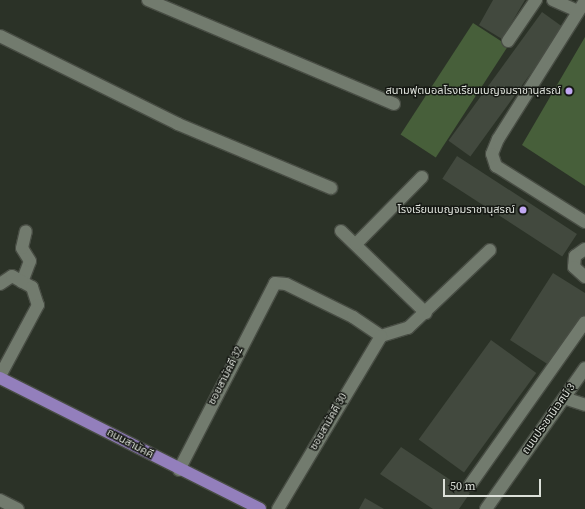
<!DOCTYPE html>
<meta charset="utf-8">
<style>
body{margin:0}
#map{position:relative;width:585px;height:509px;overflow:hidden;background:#2b3227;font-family:"Source Serif 4","Noto Sans Thai",serif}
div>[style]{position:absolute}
.green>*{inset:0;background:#475f3a;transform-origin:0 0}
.building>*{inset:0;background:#42493e;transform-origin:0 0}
.roads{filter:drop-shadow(1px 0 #484d44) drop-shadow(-1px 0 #484d44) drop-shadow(0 1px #484d44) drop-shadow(0 -1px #484d44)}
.minor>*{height:12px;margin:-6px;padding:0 6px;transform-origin:6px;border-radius:6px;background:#727b6e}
.major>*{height:12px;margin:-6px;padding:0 6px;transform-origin:6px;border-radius:6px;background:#937fbc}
.dots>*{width:11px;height:11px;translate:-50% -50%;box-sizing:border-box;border:2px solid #161914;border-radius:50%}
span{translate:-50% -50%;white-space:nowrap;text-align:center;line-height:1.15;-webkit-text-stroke:3px #161914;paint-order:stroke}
.poi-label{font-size:11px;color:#dce0d9}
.right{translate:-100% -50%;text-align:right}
.street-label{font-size:11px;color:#dce0d9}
.scale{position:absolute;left:443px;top:479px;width:98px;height:18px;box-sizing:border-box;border:2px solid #dce0d9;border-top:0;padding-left:5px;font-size:12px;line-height:14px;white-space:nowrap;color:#dce0d9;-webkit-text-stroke:3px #161914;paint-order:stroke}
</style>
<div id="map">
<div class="green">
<div style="left:473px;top:23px;width:42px;height:133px;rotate:33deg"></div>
<div style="clip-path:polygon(585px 37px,585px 186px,522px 145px)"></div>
</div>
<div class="building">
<div style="clip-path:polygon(493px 0,525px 0,502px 39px,479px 25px)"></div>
<div style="left:542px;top:12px;width:27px;height:159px;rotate:36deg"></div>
<div style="left:457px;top:156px;width:143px;height:27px;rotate:33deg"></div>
<div style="clip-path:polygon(553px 273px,585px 293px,585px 315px,552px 367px,510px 340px)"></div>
<div style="left:491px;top:340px;width:56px;height:123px;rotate:36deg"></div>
<div style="clip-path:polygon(401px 447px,470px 493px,459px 509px,433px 509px,380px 474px)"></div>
<div style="clip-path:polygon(365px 498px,384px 509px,359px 509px)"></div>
</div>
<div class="roads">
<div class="minor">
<div style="left:148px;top:0;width:267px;rotate:22.9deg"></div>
<div style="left:553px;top:0;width:27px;rotate:24deg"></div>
<div style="left:585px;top:1px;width:163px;rotate:122.2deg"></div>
<div style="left:498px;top:139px;width:16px;rotate:112deg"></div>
<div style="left:492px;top:154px;width:13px;rotate:72deg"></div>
<div style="left:496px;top:166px;width:105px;rotate:32.2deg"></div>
<div style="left:0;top:36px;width:199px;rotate:26.3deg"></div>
<div style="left:178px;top:124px;width:166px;rotate:22.7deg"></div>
<div style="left:508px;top:41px;width:50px;rotate:-55.7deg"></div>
<div style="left:341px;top:231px;width:118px;rotate:44deg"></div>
<div style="left:356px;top:244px;width:94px;rotate:-45.4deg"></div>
<div style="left:585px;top:249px;width:12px;rotate:145deg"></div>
<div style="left:575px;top:256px;width:11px;rotate:95deg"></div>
<div style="left:574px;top:267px;width:15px;rotate:42deg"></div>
<div style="left:22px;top:282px;width:22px;rotate:-69deg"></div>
<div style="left:30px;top:261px;width:15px;rotate:-122deg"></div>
<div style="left:22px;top:248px;width:17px;rotate:-77deg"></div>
<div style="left:0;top:284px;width:14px;rotate:-34deg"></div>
<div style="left:12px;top:276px;width:23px;rotate:29deg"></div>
<div style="left:32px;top:287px;width:19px;rotate:72deg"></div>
<div style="left:38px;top:305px;width:81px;rotate:118.2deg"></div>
<div style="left:381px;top:336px;width:28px;rotate:-17deg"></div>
<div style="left:408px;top:328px;width:113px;rotate:-43.6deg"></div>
<div style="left:564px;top:398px;width:22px;rotate:18deg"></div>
<div style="left:179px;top:470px;width:210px;rotate:-62.8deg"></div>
<div style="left:275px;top:283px;width:11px;rotate:5deg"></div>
<div style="left:286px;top:284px;width:75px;rotate:26.2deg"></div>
<div style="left:353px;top:317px;width:34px;rotate:34deg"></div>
<div style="left:470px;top:485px;width:199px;rotate:-54.8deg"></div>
<div style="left:0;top:500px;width:20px;rotate:27deg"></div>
<div style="left:278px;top:509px;width:201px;rotate:-59.2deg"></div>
<div style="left:486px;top:509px;width:172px;rotate:-54.9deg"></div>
</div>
<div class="major">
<div style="left:0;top:378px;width:291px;rotate:26.7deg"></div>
</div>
</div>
<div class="dots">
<div style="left:569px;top:91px;background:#c1a8f3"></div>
<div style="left:523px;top:210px;background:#c1a8f3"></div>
</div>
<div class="poi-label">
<span class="right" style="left:561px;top:91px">สนามฟุตบอลโรงเรียนเบญจมราชานุสรณ์</span>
<span class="right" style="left:515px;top:210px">โรงเรียนเบญจมราชานุสรณ์</span>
</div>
<div class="street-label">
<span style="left:226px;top:376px;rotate:-63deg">ซอยสามัคคี 32</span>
<span style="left:549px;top:419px;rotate:-55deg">ถนนประชานิเวศน์ 3</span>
<span style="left:329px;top:422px;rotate:-60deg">ซอยสามัคคี 30</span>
<span style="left:130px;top:444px;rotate:28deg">ถนนสามัคคี</span>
</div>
<div class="scale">50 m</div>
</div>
